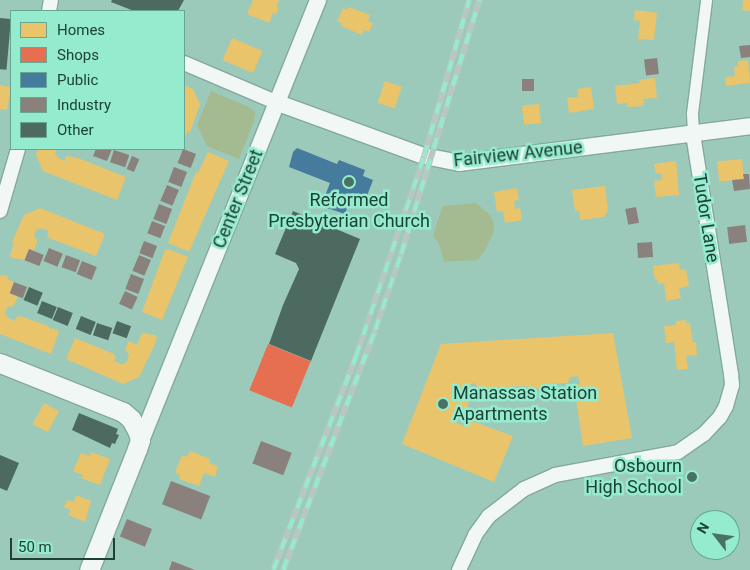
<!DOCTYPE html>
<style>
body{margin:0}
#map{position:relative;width:750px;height:570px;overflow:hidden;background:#9ccaba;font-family:Roboto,sans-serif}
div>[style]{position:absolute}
.green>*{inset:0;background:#a4ba90}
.homes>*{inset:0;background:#e9c46a;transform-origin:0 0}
.shops>*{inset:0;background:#e76f51;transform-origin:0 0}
.public>*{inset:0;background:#457b9d}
.industry>*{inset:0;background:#8a817c;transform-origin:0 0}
.building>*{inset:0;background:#4d6a61;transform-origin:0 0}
.roads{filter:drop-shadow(1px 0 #83a89c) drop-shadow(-1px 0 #83a89c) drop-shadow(0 1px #83a89c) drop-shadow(0 -1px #83a89c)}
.minor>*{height:11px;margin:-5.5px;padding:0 5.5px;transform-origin:5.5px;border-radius:5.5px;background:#f0f7f5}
.tertiary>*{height:14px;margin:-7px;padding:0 7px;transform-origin:7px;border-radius:7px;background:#f0f7f5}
.secondary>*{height:16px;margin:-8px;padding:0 8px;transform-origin:8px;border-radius:8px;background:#f0f7f5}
.trunk>*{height:19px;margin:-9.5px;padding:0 9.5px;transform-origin:9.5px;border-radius:9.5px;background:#f0f7f5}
.rail>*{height:5.5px;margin-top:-2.75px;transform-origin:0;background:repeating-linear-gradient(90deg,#95ebcd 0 11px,#b8c7c2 0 22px);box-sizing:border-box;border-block:1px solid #b8c7c2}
.dots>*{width:14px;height:14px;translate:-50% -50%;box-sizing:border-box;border:2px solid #95ebcd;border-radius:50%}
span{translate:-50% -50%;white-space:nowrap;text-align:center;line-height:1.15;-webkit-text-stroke:5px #95ebcd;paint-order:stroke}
.street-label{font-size:18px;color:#1d4136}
.poi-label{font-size:18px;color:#1d4136}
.left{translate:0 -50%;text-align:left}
.right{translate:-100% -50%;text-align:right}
.legend{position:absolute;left:10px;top:10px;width:175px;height:140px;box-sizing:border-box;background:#95ebcd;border:1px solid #65a791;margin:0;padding:6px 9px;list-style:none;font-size:15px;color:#1d4136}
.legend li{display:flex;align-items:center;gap:10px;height:25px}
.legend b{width:25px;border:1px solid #65a791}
.north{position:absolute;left:690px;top:510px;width:50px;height:50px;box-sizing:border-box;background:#95ebcd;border:1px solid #65a791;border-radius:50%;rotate:300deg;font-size:14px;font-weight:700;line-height:20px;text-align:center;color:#1d4136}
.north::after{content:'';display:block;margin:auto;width:18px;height:22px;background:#497164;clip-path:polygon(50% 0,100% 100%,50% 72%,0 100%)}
.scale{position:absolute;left:10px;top:538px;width:105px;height:22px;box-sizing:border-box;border:2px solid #1d4136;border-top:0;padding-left:6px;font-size:15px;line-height:18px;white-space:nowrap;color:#1d4136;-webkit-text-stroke:4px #95ebcd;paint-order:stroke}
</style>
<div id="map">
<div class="green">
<div style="clip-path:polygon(211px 91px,249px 107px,255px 112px,254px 121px,239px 159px,207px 146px,197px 125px)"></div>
<div style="clip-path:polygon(476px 203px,490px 215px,494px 224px,493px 234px,485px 250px,478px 260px,444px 262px,439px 244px,433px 235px,443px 206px)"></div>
</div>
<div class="homes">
<div style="clip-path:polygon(253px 0,279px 0,276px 6px,279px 8px,276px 14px,273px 13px,269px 23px,247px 14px)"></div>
<div style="clip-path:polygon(743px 0,750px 0,750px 11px,742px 10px)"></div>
<div style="clip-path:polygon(349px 7px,370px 15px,368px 21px,373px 23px,369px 32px,364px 30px,362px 35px,341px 26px,342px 23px,337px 21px,343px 8px,347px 10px)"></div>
<div style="clip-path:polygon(635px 10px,657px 13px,654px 40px,638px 39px,640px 21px,634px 20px)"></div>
<div style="left:232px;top:38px;width:33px;height:24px;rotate:23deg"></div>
<div style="clip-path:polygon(748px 60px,750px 83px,726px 86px,725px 77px,735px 76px,734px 67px,738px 66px,738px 61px)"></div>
<div style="clip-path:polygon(655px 78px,657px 98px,643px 99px,644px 106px,627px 107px,627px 103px,617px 104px,615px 86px,640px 83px,639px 80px)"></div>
<div style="left:385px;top:81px;width:18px;height:23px;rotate:19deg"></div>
<div style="clip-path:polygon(0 85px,11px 87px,7px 110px,0 109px)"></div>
<div style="clip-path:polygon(184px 85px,193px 89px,200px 104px,190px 132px,188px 131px,185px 138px)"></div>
<div style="clip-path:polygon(591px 87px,594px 109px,569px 113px,567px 98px,578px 97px,577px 89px)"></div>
<div style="left:539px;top:104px;width:19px;height:17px;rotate:84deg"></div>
<div style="clip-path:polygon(38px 149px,57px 149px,55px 153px,58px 158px,65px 161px,66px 156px,78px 158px,126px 177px,117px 200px,43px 171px,36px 155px)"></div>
<div style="clip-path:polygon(208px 152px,229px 161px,189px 252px,168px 243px,196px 172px,198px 173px)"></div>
<div style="left:742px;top:159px;width:20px;height:25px;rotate:84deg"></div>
<div style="clip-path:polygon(676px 161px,679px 195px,656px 197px,654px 181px,662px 180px,661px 173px,656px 174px,654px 164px)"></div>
<div style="clip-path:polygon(605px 186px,608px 211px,604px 217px,580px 220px,579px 211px,575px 211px,572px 190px)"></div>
<div style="clip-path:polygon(517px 188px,519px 200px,514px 201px,515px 209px,520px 208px,522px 220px,505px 223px,503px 211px,497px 212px,494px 192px)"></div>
<div style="clip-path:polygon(40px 208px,105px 234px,96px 256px,49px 238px,47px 235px,49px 231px,42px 228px,36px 230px,34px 237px,37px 239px,37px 242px,34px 251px,29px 249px,25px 260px,12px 258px,10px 256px,14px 243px,12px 242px,24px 215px)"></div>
<div style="clip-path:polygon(168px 249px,188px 257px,162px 320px,142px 312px,165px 250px)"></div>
<div style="clip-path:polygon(679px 263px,680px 270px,686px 269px,689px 286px,679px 288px,681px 298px,666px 301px,664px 283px,658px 284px,658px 279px,655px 280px,653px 266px)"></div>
<div style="clip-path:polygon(0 275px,8px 276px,7px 279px,14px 282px,10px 293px,18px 297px,14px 305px,12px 307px,8px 306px,5px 313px,8px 318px,15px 321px,17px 317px,20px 316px,48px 326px,51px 330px,52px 328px,59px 331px,51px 354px,0 334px)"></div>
<div style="clip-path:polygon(686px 320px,686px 323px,690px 323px,693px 343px,696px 342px,697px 355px,686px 356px,688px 369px,677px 370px,674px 342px,666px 343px,664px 326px,676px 325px,676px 321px)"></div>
<div style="clip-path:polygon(142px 333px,154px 335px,157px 337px,155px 344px,139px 377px,123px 384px,66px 359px,75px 338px,114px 354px,116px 357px,114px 361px,121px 364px,127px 362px,129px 355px,125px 350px,129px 341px,137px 345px)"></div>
<div style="clip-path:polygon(613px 333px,632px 438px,583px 446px,574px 385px,580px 384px,578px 376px,570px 377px,568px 383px,551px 384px,545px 386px,545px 388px,531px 389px,530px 387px,523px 386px,478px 389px,475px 383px,471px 384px,468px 393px,472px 394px,463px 418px,456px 416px,454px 422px,466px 427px,469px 420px,513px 436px,494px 482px,402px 444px,441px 344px)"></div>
<div style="left:44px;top:403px;width:17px;height:24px;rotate:28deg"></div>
<div style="clip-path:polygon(190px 451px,210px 459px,209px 463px,218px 466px,215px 477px,204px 473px,199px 486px,179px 479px,180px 475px,175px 473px,182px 455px,187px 457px)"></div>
<div style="clip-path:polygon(91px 452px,110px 459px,100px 485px,81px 478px,83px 475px,73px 471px,81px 453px,90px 456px)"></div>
<div style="clip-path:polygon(76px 495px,91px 501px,85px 522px,68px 515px,71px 510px,64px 507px,67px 500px,74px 502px)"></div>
</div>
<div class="shops">
<div style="left:268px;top:344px;width:46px;height:50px;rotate:22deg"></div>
</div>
<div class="public">
<div style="clip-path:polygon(297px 148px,337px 164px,339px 160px,365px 170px,363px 176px,373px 180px,365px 201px,352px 195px,345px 214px,321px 206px,330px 183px,289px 167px,293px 152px)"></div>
</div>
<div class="industry">
<div style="clip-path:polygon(750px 45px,750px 57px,741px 58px,739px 46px)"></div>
<div style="left:657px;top:58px;width:16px;height:13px;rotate:83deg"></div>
<div style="left:522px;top:79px;width:12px;height:12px"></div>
<div style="clip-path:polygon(96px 149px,112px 149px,107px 161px,93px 156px)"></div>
<div style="left:183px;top:149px;width:14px;height:15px;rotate:21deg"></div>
<div style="left:114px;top:150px;width:16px;height:13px;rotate:18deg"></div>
<div style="left:132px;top:156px;width:8px;height:14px;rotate:23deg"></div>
<div style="left:174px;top:167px;width:14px;height:16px;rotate:21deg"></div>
<div style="clip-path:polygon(743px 174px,749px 174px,750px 189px,734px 191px,732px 180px,744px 179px)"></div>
<div style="left:167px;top:185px;width:13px;height:17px;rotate:23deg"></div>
<div style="left:159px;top:204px;width:14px;height:16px;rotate:21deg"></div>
<div style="left:636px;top:207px;width:16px;height:11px;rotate:79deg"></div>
<div style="left:152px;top:221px;width:14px;height:13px;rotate:21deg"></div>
<div style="left:745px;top:225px;width:17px;height:18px;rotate:83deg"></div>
<div style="left:144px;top:241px;width:14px;height:13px;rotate:21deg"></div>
<div style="left:652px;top:242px;width:15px;height:15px;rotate:86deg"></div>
<div style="left:49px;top:248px;width:15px;height:14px;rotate:23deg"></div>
<div style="left:29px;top:249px;width:16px;height:12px;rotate:22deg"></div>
<div style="left:66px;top:255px;width:15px;height:13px;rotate:20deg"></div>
<div style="left:139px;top:255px;width:13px;height:17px;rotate:23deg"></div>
<div style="left:82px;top:261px;width:16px;height:14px;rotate:22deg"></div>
<div style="left:131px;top:274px;width:14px;height:16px;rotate:21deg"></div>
<div style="left:14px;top:282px;width:14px;height:12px;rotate:21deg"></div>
<div style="left:125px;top:291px;width:14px;height:14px;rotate:25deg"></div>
<div style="left:261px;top:441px;width:33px;height:24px;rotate:21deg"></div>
<div style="left:171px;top:481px;width:42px;height:25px;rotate:21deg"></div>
<div style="left:127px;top:519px;width:27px;height:19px;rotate:22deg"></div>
<div style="clip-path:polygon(172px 561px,195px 570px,169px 570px)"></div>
</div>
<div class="building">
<div style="clip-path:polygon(112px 0,184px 0,178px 11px,134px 11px,111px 2px)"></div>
<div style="left:0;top:18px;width:11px;height:51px;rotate:5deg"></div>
<div style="clip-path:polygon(293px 211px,360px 239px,311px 361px,269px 344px,283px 305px,299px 269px,296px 263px,275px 254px)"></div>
<div style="left:29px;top:287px;width:15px;height:14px;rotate:23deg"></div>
<div style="left:42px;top:301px;width:16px;height:13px;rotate:22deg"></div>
<div style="left:58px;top:307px;width:16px;height:14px;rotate:22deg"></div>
<div style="left:81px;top:316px;width:16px;height:14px;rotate:22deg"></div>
<div style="left:117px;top:321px;width:15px;height:13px;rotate:20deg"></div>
<div style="left:97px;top:323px;width:16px;height:13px;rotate:18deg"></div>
<div style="clip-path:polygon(79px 413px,118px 429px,116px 434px,119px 435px,115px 444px,112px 443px,110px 448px,72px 430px)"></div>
<div style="clip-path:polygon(0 455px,19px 463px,7px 491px,0 488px)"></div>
</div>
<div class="roads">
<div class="minor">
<div style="left:693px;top:133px;width:20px;rotate:-93deg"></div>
<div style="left:692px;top:113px;width:114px;rotate:-82.9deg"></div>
</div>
<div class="tertiary">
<div style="left:49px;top:11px;width:11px;rotate:-80deg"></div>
<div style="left:184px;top:63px;width:102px;rotate:23.1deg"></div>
<div style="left:0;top:211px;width:65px;rotate:-73.8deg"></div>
<div style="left:459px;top:570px;width:38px;rotate:-65deg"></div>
<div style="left:475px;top:535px;width:24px;rotate:-54deg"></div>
<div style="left:489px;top:516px;width:44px;rotate:-37.6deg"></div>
<div style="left:524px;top:489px;width:34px;rotate:-24deg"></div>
<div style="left:555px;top:475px;width:125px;rotate:-10.6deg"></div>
<div style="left:678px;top:452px;width:32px;rotate:-35deg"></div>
<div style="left:704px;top:434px;width:23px;rotate:-47deg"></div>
<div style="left:720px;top:417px;width:13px;rotate:-61deg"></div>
<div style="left:726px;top:406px;width:22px;rotate:-74deg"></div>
<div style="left:732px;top:385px;width:11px;rotate:-95deg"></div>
<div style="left:731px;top:374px;width:244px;rotate:-99deg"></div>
</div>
<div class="secondary">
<div style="left:278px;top:103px;width:155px;rotate:20deg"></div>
<div style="left:424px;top:156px;width:36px;rotate:11deg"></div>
<div style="left:459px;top:163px;width:293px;rotate:-7.2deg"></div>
<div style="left:138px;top:448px;width:483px;rotate:-68.1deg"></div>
</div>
<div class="trunk">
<div style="left:0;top:363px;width:132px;rotate:21.7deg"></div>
<div style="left:123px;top:412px;width:11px;rotate:41deg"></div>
<div style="left:131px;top:419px;width:15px;rotate:62deg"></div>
<div style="left:138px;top:432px;width:8px;rotate:76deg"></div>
<div style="left:140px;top:440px;width:9px;rotate:108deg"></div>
<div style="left:137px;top:449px;width:130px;rotate:111.6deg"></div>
</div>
</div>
<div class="rail">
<div style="left:273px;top:570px;width:230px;rotate:-68.8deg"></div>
<div style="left:356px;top:356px;width:211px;rotate:-71.2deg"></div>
<div style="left:424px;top:156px;width:162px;rotate:-73.9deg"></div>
<div style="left:283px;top:570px;width:257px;rotate:-69deg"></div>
<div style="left:375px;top:330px;width:80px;rotate:-71.1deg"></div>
<div style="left:401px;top:254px;width:266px;rotate:-72.9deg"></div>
</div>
<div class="dots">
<div style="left:349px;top:182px;background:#497164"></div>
<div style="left:443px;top:404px;background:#497164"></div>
<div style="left:692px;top:477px;background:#497164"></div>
</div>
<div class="street-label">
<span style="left:518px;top:154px;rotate:-6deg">Fairview Avenue</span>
<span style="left:238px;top:199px;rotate:-68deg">Center Street</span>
<span style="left:706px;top:218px;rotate:81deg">Tudor Lane</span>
</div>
<div class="poi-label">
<span style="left:349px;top:211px">Reformed<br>Presbyterian Church</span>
<span class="left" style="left:453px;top:404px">Manassas Station<br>Apartments</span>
<span class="right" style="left:682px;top:477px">Osbourn<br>High School</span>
</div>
<ul class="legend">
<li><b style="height:14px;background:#e9c46a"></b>Homes</li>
<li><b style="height:14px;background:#e76f51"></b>Shops</li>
<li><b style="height:14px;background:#457b9d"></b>Public</li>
<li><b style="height:14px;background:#8a817c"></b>Industry</li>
<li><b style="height:14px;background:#4d6a61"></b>Other</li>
</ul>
<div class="north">N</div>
<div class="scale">50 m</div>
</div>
